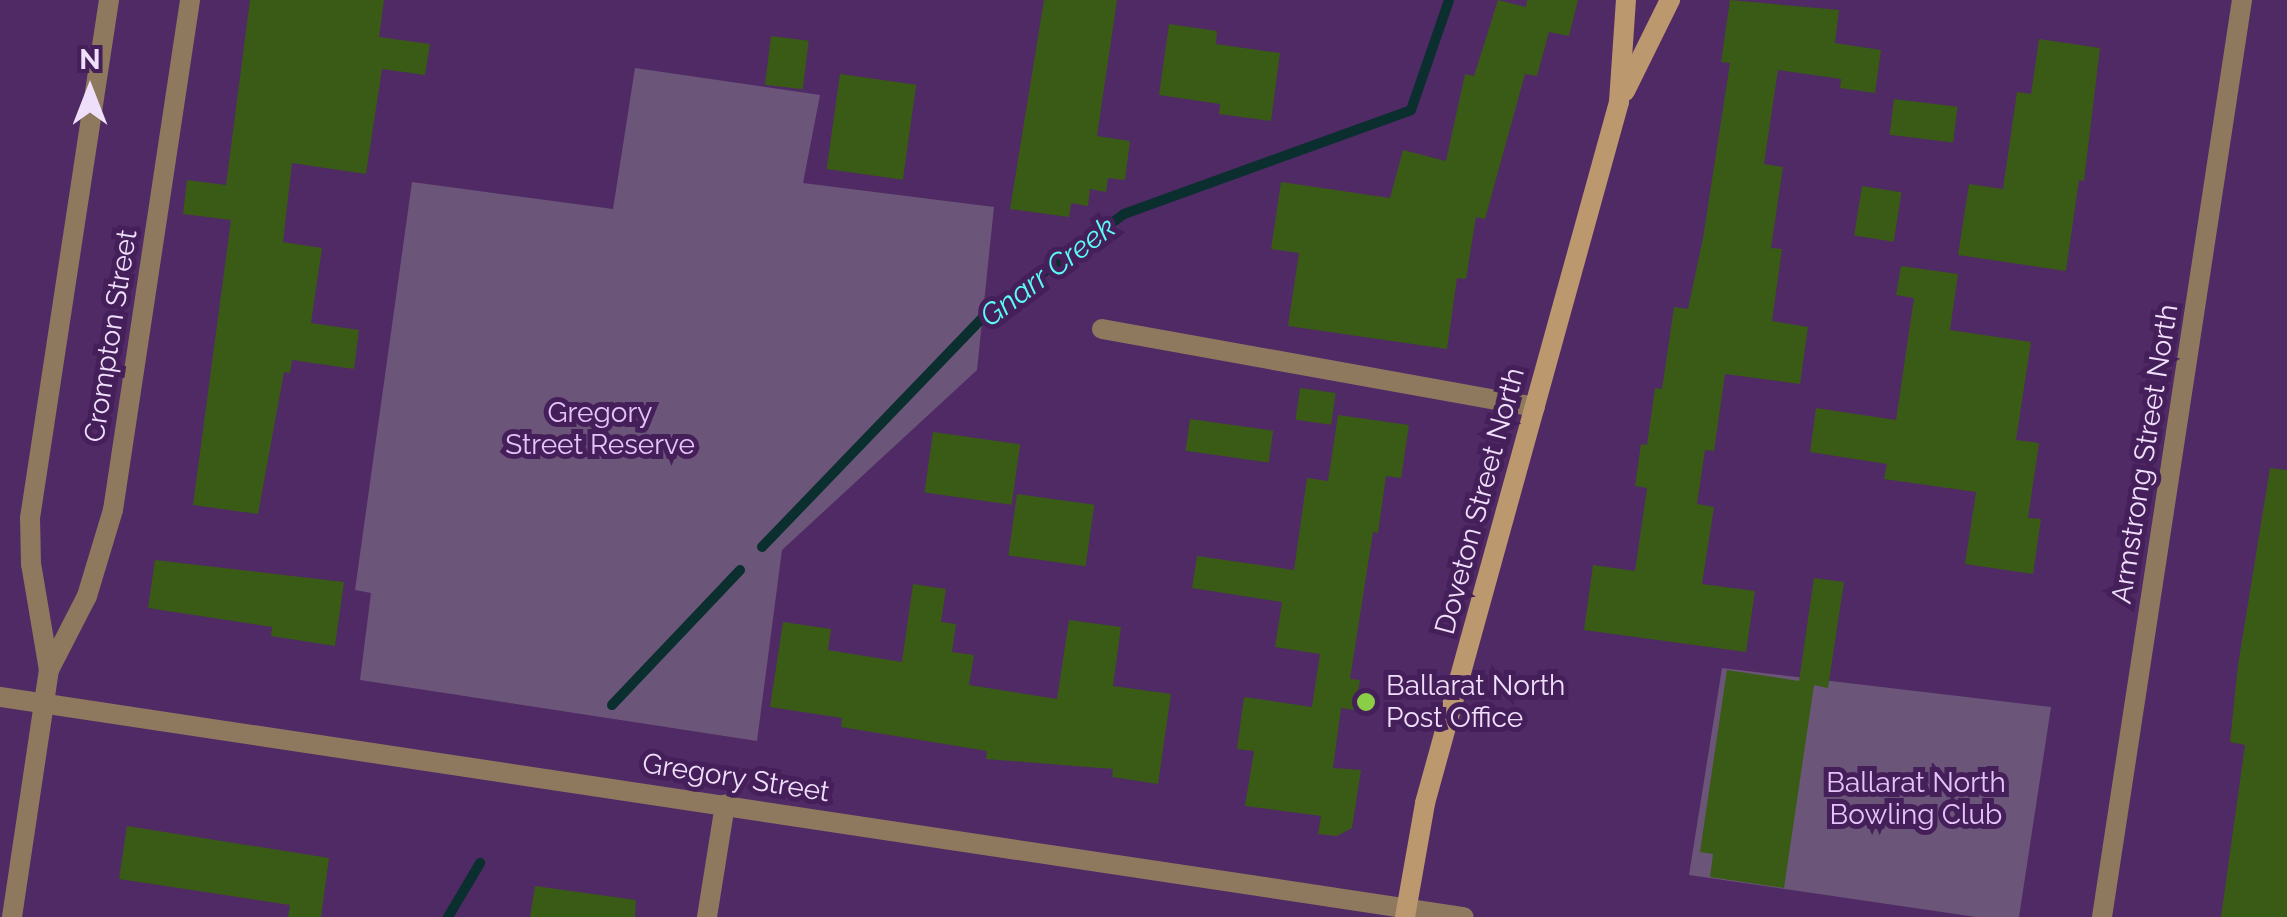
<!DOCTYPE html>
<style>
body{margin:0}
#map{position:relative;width:2287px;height:917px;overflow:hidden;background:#502a65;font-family:Raleway,sans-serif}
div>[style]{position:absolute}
.green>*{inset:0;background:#6b5578}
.stream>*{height:10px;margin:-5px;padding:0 5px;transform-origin:5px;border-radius:5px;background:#0a2f2e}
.building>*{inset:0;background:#395b15;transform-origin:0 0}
.lane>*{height:20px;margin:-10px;padding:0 10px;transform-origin:10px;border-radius:10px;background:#8e785e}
.street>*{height:20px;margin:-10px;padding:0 10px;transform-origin:10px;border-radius:10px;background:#8e785e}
.secondary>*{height:20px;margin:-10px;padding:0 10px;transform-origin:10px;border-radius:10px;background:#bb986d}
.dots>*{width:28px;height:28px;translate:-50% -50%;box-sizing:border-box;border:5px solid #451f59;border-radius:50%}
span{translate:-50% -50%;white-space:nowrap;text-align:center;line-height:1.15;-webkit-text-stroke:10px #451f59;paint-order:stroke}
.street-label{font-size:28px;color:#f0dffb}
.park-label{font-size:28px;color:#e4c4f9}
.poi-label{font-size:28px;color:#f0dffb}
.left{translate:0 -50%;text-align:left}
.water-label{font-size:30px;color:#5bfcf7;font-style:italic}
.north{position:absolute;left:40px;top:40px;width:100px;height:100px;-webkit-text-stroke:8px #451f59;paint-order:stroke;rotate:0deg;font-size:28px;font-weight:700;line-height:40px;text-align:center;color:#f0dffb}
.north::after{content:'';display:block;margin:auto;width:35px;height:45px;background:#f0dffb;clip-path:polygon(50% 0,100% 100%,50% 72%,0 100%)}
</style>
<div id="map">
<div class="green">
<div style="clip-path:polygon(635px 68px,820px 95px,803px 183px,994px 207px,977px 370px,782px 550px,757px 741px,360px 680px,371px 593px,355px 590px,412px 182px,613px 209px)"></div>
<div style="clip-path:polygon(1722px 668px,2051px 707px,2019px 917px,1976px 917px,1689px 875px)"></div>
</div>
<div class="stream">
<div style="left:762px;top:547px;width:323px;rotate:-46.1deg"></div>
<div style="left:986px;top:314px;width:170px;rotate:-35.9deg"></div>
<div style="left:1124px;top:214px;width:305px;rotate:-19.9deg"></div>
<div style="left:1411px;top:110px;width:116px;rotate:-70.9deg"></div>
<div style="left:612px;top:705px;width:186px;rotate:-46.5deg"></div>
<div style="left:448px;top:917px;width:63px;rotate:-59.3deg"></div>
</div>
<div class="building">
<div style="clip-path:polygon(250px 0,384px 0,379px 37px,430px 44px,425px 75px,382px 69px,366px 174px,292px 163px,283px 242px,322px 248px,311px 323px,359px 330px,354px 369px,292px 360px,290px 373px,284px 372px,258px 514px,193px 505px,231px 220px,183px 214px,187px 180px,226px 185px)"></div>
<div style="clip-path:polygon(1044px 0,1117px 0,1097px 136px,1130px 141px,1125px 180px,1108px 178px,1106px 192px,1090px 189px,1088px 206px,1071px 203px,1069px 217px,1010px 209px)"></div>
<div style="clip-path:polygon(1498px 0,1526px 7px,1527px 0,1578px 0,1569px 36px,1549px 32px,1537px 76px,1525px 74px,1485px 219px,1476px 217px,1466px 279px,1457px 278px,1447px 349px,1288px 326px,1299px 253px,1271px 249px,1281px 182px,1390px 198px,1403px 150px,1446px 161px,1465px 74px,1474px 76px)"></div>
<div style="clip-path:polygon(1730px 0,1839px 10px,1835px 43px,1881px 50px,1875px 93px,1840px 88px,1841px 79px,1778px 70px,1764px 164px,1783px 167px,1771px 248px,1782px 249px,1772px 321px,1808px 327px,1800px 384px,1725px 374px,1714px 451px,1705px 450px,1697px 504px,1714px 507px,1702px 584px,1755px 591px,1746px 652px,1584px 630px,1593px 565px,1635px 571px,1647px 488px,1635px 486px,1641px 444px,1647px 445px,1655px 388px,1662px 389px,1674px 307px,1688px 309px,1703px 238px,1730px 63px,1721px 62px)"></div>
<div style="clip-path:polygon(1169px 24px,1217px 31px,1216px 44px,1280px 53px,1271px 121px,1219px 114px,1220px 104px,1159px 95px)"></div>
<div style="left:771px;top:36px;width:38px;height:49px;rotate:7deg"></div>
<div style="clip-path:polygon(2039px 39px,2100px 48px,2084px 181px,2079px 180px,2066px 271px,1958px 255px,1969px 184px,2003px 189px,2017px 92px,2031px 94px)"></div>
<div style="left:840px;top:74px;width:77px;height:96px;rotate:8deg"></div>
<div style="left:1894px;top:99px;width:64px;height:36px;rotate:7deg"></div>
<div style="left:1862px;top:186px;width:40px;height:50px;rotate:9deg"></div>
<div style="clip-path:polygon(1901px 266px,1958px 274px,1950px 330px,2031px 342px,2016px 440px,2039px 443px,2028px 518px,2041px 519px,2033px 574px,1965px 564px,1976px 492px,1884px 479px,1887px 464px,1810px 452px,1816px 408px,1896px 420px,1914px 298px,1896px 295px)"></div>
<div style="left:1300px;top:388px;width:36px;height:32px;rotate:8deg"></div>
<div style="clip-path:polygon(1338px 415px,1409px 425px,1401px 478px,1386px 476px,1378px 533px,1373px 532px,1350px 679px,1360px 680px,1355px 710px,1341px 708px,1333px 768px,1361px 770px,1352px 828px,1337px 836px,1318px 834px,1321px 816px,1245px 806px,1254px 751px,1237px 749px,1244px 697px,1312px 707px,1320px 654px,1275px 647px,1282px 602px,1192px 588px,1197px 556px,1294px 570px,1307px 478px,1328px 481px)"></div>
<div style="left:1190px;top:419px;width:84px;height:32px;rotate:8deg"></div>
<div style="left:933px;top:432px;width:88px;height:61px;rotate:8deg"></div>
<div style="clip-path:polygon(2270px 468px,2287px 470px,2287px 917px,2221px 917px,2245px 745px,2230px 742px,2238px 665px)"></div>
<div style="left:1017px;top:494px;width:78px;height:62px;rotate:8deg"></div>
<div style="clip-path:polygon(155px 560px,344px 582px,335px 646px,271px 636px,272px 627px,148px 608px)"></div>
<div style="clip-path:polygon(1814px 578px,1844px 582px,1828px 688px,1814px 685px,1784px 888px,1710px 877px,1713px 854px,1700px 852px,1727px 670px,1799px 681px)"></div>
<div style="clip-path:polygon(913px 584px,946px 589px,941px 622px,956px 624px,952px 652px,974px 655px,969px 685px,1057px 699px,1069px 620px,1121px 627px,1113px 686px,1171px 694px,1158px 784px,1112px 777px,1113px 769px,986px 759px,987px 751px,841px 727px,842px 718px,770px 707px,783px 622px,831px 629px,828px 650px,902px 662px)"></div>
<div style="clip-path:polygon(127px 826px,329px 858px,321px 917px,288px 917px,290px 905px,119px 879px)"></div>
<div style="clip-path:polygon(535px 886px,636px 900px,635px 917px,530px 917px)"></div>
</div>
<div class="lane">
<div style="left:1102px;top:329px;width:440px;rotate:10.2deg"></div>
</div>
<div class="street">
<div style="left:49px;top:670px;width:108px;rotate:-99.6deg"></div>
<div style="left:31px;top:564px;width:46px;rotate:-91.2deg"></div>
<div style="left:30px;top:518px;width:524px;rotate:-81.33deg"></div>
<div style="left:0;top:697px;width:1480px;rotate:8.55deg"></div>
<div style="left:12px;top:917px;width:250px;rotate:-81.5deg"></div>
<div style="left:49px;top:670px;width:83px;rotate:-62.8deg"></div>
<div style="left:87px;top:596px;width:90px;rotate:-73.2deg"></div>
<div style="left:113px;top:510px;width:516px;rotate:-81.41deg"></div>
<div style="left:707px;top:917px;width:114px;rotate:-80.9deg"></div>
<div style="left:2102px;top:917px;width:928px;rotate:-81.32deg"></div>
</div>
<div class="secondary">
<div style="left:1625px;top:91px;width:102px;rotate:-63.7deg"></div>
<div style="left:1405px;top:917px;width:116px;rotate:-80deg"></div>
<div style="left:1425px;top:803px;width:727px;rotate:-74.53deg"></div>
<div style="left:1619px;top:102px;width:102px;rotate:-86.1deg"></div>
</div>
<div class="dots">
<div style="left:1366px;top:702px;background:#8ace47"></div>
</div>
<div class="street-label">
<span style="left:111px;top:336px;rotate:-81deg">Crompton Street</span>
<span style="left:2145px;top:454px;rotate:-81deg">Armstrong Street North</span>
<span style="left:1480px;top:501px;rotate:-75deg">Doveton Street North</span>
<span style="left:736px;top:778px;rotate:9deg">Gregory Street</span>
</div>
<div class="park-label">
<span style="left:600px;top:429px">Gregory<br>Street Reserve</span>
<span style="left:1916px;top:799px">Ballarat North<br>Bowling Club</span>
</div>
<div class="poi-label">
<span class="left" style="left:1386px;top:702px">Ballarat North<br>Post Office</span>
</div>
<div class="water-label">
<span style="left:1048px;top:272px;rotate:-37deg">Gnarr Creek</span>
</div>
<div class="north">N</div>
</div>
